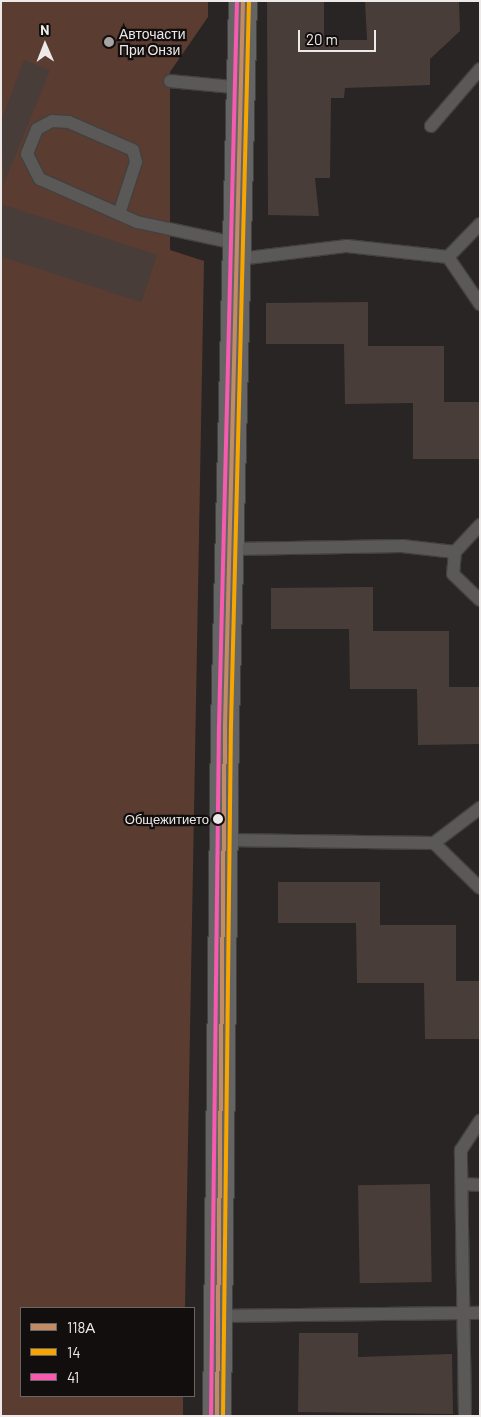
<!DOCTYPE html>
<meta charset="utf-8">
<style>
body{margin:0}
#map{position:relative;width:481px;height:1417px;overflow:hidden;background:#282524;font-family:Barlow,sans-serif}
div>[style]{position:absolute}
.green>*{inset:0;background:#5b3c31}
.building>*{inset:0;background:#493d39;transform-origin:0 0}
.roads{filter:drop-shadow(1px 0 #434040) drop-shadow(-1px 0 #434040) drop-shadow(0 1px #434040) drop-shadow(0 -1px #434040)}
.lane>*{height:12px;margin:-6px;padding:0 6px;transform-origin:6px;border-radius:6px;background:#5a5958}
.secondary>*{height:28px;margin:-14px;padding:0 14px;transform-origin:14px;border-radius:14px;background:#656464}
.bus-1>*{height:4px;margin:-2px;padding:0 2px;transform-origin:2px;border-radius:2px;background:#c18c65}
.bus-2>*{height:4px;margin:-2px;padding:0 2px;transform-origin:2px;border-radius:2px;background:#f7a600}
.bus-3>*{height:4px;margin:-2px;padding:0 2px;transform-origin:2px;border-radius:2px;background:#f75aaf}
.dots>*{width:14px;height:14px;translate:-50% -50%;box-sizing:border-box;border:2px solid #110e0d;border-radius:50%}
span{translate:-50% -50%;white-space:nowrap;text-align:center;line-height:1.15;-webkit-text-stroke:4.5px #110e0d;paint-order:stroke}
.bus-label{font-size:13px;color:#ede9e8}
.right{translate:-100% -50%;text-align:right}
.poi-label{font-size:14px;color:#ede9e8}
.left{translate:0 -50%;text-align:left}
.frame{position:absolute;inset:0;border:2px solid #ede9e8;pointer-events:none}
.legend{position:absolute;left:20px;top:1307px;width:175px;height:90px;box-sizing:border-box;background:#110e0d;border:1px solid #696665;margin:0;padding:6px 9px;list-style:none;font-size:15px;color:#ede9e8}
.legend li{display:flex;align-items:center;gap:10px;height:25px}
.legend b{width:25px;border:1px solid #696665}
.north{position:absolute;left:20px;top:20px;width:50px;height:50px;-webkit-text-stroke:4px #110e0d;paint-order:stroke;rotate:359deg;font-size:14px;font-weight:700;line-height:20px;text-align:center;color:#ede9e8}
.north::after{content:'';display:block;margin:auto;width:18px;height:22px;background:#ede9e8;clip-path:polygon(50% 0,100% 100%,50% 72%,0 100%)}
.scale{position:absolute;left:298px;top:30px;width:78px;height:22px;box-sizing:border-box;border:2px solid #ede9e8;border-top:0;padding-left:6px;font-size:15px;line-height:18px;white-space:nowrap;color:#ede9e8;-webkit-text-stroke:4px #110e0d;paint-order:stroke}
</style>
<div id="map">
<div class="green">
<div style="clip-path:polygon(1px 1px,208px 1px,208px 17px,170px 72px,170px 250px,204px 261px,185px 1308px,21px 1308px,21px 1396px,183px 1396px,183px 1416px,1px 1416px)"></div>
</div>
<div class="building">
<div style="clip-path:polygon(267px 1px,324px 1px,324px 40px,367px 40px,365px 1px,459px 1px,460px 31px,430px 59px,430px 85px,345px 88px,344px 98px,331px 98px,330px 178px,315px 178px,319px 216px,268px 215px)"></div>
<div style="clip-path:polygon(24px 60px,50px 70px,4px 184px,1px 121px)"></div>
<div style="left:1px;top:204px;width:164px;height:50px;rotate:18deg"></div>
<div style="clip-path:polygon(368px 302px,368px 346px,444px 346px,444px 402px,480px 402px,480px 459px,413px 459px,413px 403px,345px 404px,344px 344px,266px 344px,266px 303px)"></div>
<div style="clip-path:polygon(373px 587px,373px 631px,449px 631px,449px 687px,480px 687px,480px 744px,418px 745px,417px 689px,350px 689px,349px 629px,271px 629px,271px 588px)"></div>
<div style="clip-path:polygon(278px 882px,380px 882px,380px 925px,456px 925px,456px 981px,480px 981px,480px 1039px,425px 1039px,424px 983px,357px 983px,356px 923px,278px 923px)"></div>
<div style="left:430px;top:1184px;width:98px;height:72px;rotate:89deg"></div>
<div style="clip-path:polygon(299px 1333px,358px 1333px,358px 1357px,452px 1354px,453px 1414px,298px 1412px)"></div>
</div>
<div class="roads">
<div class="lane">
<div style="left:170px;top:81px;width:73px;rotate:5.5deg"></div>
<div style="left:431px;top:126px;width:75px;rotate:-49.3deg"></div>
<div style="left:119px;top:214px;width:55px;rotate:-71.9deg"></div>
<div style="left:136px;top:162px;width:12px;rotate:-104deg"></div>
<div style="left:133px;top:150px;width:70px;rotate:-156.4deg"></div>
<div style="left:69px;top:122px;width:17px;rotate:-177deg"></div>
<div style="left:52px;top:121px;width:17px;rotate:152deg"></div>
<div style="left:37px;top:129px;width:27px;rotate:112deg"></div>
<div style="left:27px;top:154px;width:28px;rotate:63deg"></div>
<div style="left:40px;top:179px;width:106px;rotate:23.9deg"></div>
<div style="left:137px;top:222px;width:104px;rotate:12.2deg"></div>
<div style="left:448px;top:257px;width:57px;rotate:55.8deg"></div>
<div style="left:448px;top:257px;width:46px;rotate:-45.9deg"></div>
<div style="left:239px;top:259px;width:109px;rotate:-6.9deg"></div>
<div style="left:347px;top:246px;width:102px;rotate:6.2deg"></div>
<div style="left:480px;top:525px;width:37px;rotate:133deg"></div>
<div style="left:455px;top:552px;width:22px;rotate:95deg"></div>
<div style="left:453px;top:574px;width:37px;rotate:44deg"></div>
<div style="left:232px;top:549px;width:170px;rotate:-1deg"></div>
<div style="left:402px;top:546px;width:53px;rotate:6.5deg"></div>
<div style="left:225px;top:840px;width:209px;rotate:0.8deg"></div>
<div style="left:434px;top:843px;width:58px;rotate:-37.3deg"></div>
<div style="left:434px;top:843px;width:64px;rotate:44.4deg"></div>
<div style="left:462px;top:1184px;width:18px;rotate:3deg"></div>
<div style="left:221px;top:1316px;width:259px;rotate:-0.7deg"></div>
<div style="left:465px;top:1416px;width:266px;rotate:-90.9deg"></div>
<div style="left:461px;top:1150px;width:35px;rotate:-57deg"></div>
</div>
<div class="secondary">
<div style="left:217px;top:1416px;width:690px;rotate:-89.34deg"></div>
<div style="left:225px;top:726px;width:725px;rotate:-88.58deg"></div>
</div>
</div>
<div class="bus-1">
<div style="left:217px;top:1416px;width:690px;rotate:-89.34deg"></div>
<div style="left:225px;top:726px;width:725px;rotate:-88.58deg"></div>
</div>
<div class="bus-2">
<div style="left:223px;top:1416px;width:690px;rotate:-89.34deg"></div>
<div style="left:231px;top:726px;width:725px;rotate:-88.58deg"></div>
</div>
<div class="bus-3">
<div style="left:211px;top:1416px;width:690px;rotate:-89.34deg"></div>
<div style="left:219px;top:726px;width:725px;rotate:-88.58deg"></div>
</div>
<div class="dots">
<div style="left:109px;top:42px;background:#a8a4a3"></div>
<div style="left:218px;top:819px;background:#ede9e8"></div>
</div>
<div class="bus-label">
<span class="right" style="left:209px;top:819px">Общежитието</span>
</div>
<div class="poi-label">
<span class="left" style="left:119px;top:42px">Авточасти<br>При Онзи</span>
</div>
<div class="frame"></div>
<ul class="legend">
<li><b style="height:6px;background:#c18c65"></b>118А</li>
<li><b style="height:6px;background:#f7a600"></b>14</li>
<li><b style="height:6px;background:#f75aaf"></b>41</li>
</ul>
<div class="north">N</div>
<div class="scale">20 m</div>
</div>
